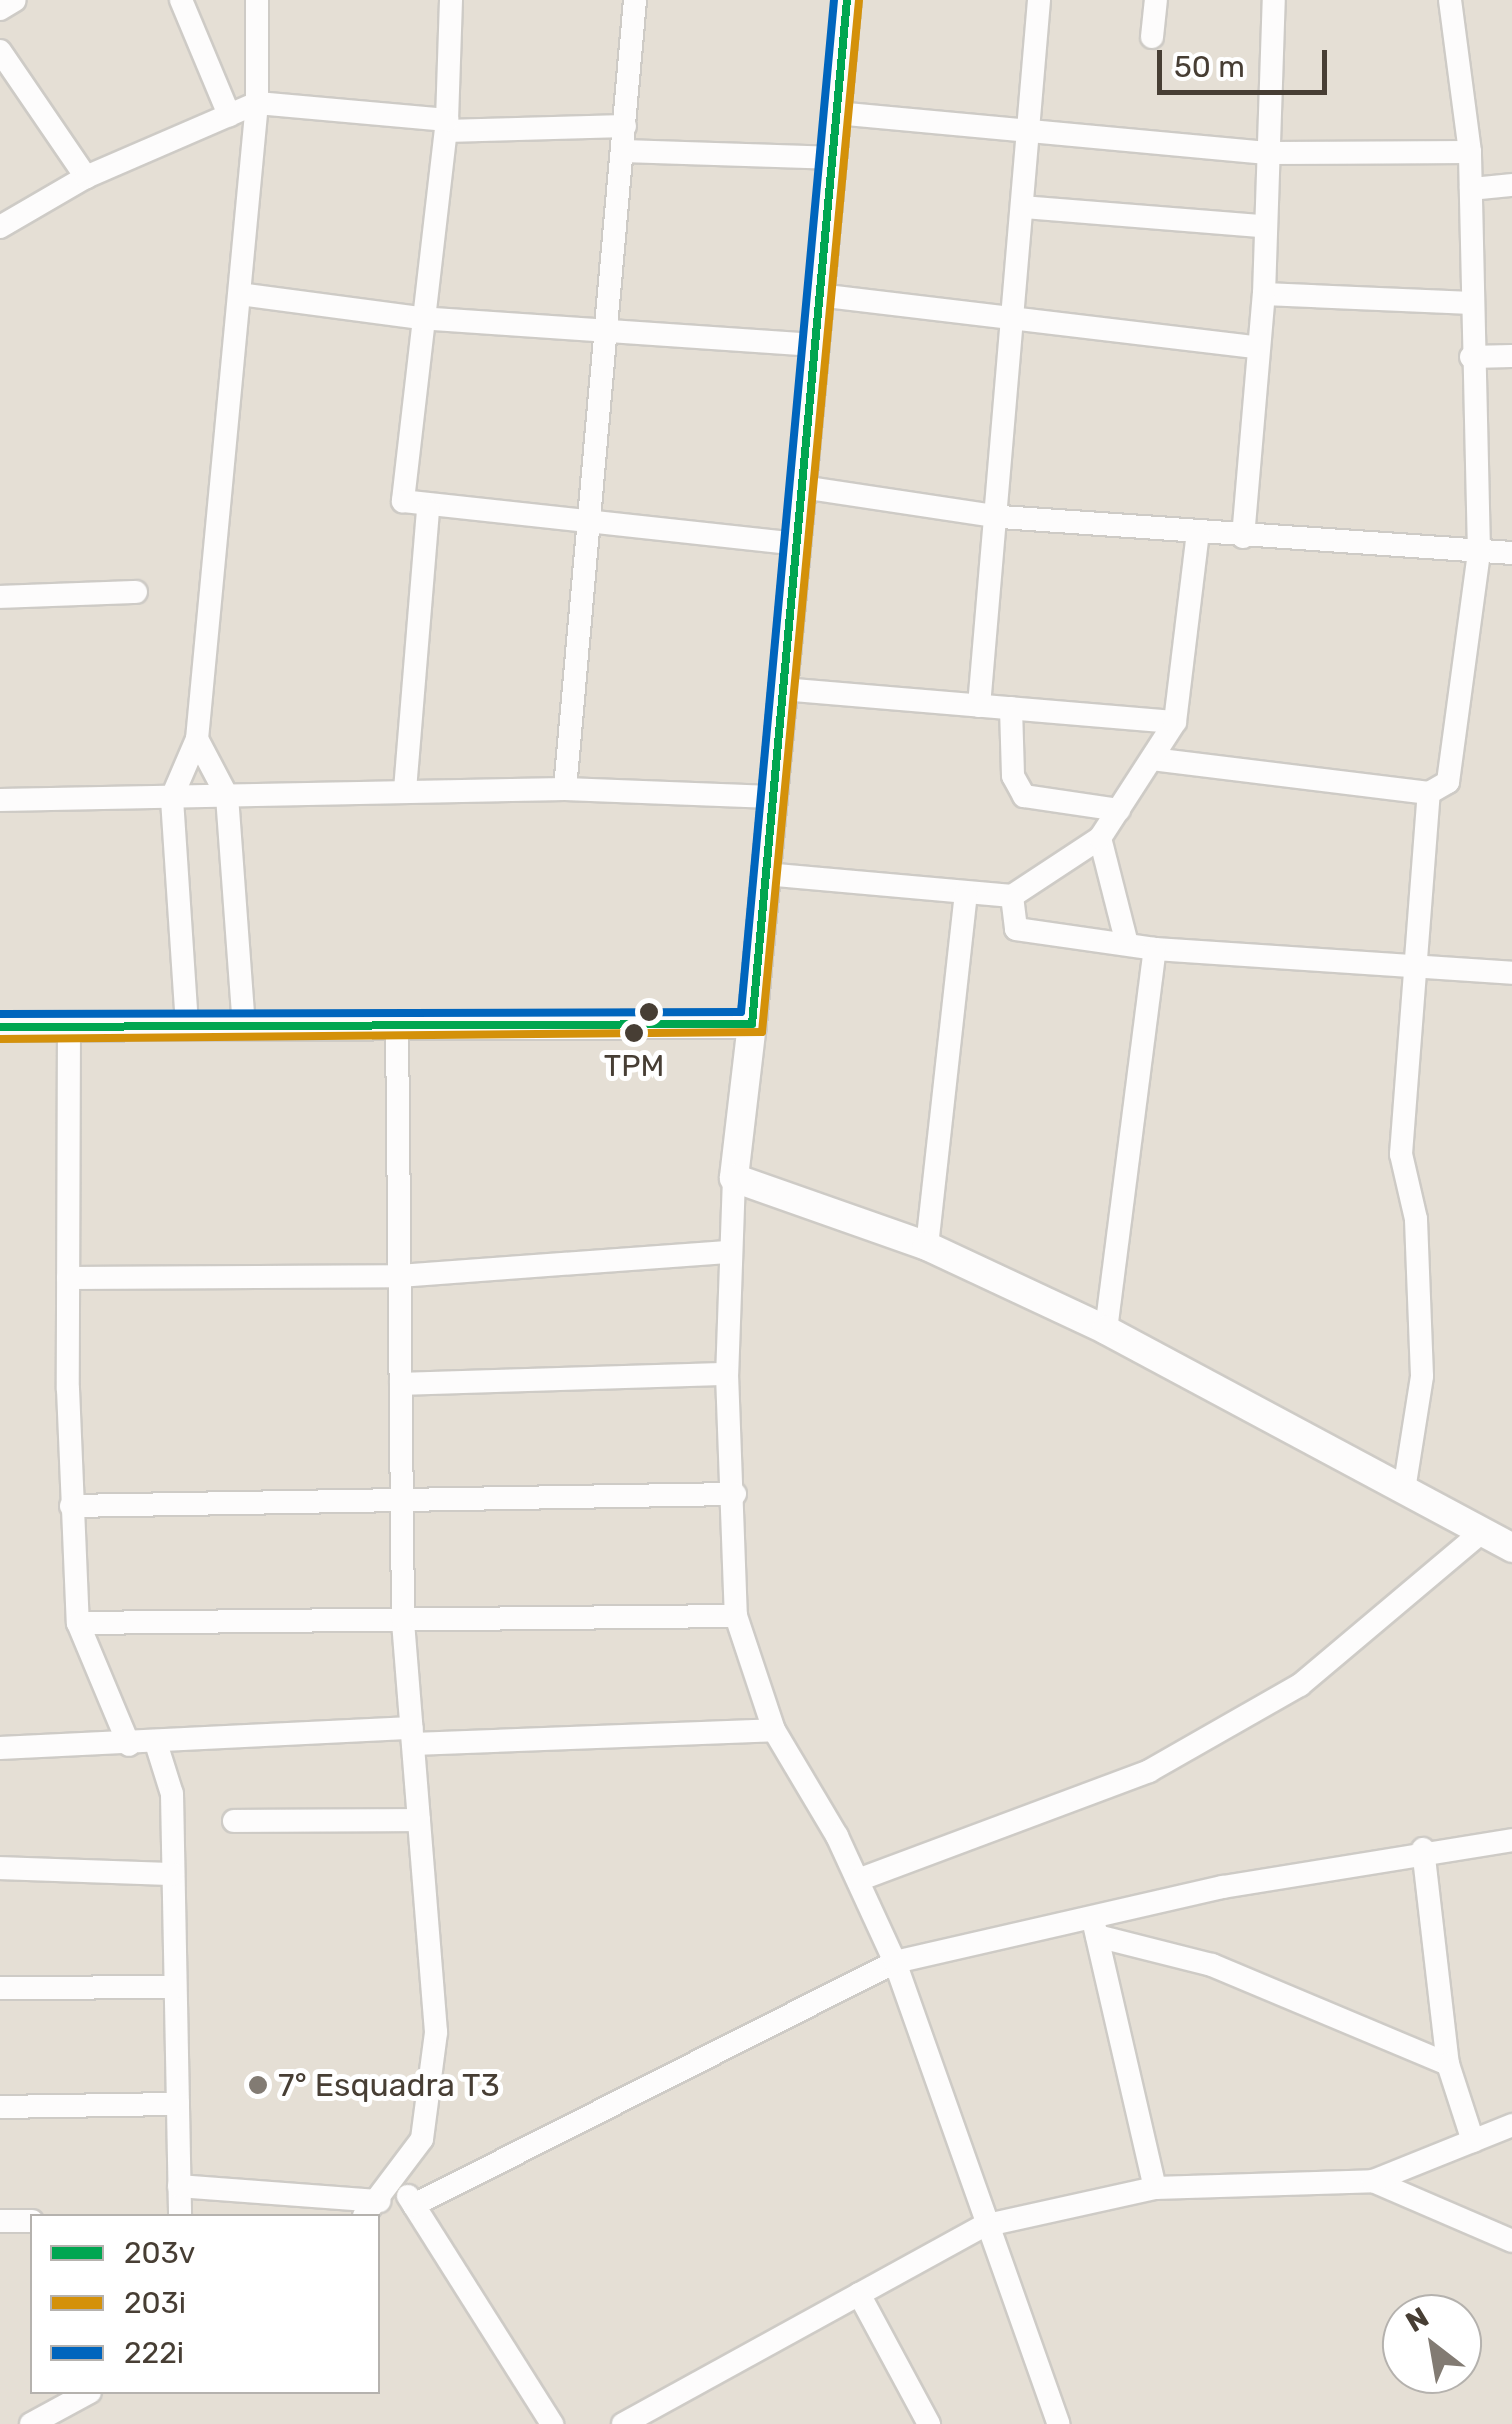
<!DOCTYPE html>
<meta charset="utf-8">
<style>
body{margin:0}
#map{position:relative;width:1512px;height:2424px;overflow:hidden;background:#f0ede8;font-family:Rubik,sans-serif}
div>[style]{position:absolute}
.residential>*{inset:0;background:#e5dfd5}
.roads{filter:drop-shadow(2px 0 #cecbc6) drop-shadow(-2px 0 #cecbc6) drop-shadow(0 2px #cecbc6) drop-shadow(0 -2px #cecbc6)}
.minor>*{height:22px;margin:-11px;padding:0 11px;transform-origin:11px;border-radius:11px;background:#fdfcfc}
.tertiary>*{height:28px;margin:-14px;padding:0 14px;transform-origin:14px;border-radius:14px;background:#fdfcfc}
.bus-1>*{height:8px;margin:-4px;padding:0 4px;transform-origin:4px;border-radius:4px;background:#00a651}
.bus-2>*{height:8px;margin:-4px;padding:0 4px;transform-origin:4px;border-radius:4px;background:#d4910a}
.bus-3>*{height:8px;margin:-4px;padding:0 4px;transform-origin:4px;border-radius:4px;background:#0065bd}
.dots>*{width:28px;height:28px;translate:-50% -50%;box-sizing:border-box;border:5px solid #fff;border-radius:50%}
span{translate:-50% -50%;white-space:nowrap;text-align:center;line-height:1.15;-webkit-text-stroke:10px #fff;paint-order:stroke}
.bus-label{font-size:30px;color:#473e34}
.poi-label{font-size:32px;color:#473e34}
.left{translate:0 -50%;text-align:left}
.legend{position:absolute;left:30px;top:2214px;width:350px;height:180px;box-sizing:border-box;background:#fff;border:2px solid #b5b2ae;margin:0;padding:12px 18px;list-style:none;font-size:30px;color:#473e34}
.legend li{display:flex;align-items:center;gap:20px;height:50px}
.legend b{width:50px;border:2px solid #b5b2ae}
.north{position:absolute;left:1382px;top:2294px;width:100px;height:100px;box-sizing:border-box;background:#fff;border:2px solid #b5b2ae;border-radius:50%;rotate:329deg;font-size:28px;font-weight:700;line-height:40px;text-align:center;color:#473e34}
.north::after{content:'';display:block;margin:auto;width:35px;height:45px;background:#827b73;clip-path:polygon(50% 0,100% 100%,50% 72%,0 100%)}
.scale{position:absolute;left:1157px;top:50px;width:170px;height:45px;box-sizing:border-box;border:5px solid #473e34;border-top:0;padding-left:12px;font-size:30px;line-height:35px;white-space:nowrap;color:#473e34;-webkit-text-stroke:8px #fff;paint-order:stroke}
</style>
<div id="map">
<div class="residential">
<div style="clip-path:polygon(evenodd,0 0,1512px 0,1512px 2424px,0 2424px,0 0,32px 2216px,378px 2216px,378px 2392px,32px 2392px,32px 2216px,0 0,1402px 2314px,1462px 2314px,1462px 2374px,1402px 2374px,1402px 2314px)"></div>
</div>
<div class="roads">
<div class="minor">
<div style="left:181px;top:0;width:125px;rotate:67.3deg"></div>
<div style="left:451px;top:0;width:120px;rotate:91.9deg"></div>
<div style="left:447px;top:120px;width:384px;rotate:96.6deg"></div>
<div style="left:403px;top:501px;width:395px;rotate:6.2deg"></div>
<div style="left:0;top:9px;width:17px;rotate:-31deg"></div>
<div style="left:1152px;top:37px;width:37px;rotate:-84deg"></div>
<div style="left:0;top:51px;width:153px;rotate:55.7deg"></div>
<div style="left:836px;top:113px;width:433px;rotate:5.3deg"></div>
<div style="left:1267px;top:153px;width:203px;rotate:-0.3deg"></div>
<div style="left:446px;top:131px;width:179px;rotate:-1.6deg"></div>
<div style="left:623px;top:151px;width:207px;rotate:1.9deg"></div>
<div style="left:1471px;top:189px;width:41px;rotate:-5.6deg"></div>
<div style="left:1023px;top:207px;width:239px;rotate:4.6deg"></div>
<div style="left:0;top:227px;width:99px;rotate:-30.2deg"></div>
<div style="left:86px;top:177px;width:186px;rotate:-23.4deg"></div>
<div style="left:257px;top:103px;width:191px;rotate:5.1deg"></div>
<div style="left:240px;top:294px;width:181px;rotate:7.6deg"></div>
<div style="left:419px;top:318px;width:393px;rotate:3.9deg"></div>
<div style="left:1264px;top:294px;width:208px;rotate:2.5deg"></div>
<div style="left:818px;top:295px;width:442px;rotate:6.8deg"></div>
<div style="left:1471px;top:357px;width:41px;rotate:-1.4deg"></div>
<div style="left:802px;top:487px;width:201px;rotate:8.6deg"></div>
<div style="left:1001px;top:517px;width:512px;rotate:4.03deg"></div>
<div style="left:1243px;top:537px;width:244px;rotate:-85.1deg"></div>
<div style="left:1264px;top:294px;width:294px;rotate:-88.1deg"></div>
<div style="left:0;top:597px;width:136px;rotate:-2.1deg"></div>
<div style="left:781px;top:689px;width:395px;rotate:4.8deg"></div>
<div style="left:979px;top:706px;width:709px;rotate:-85.14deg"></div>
<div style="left:1011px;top:708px;width:68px;rotate:88.3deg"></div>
<div style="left:1013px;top:776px;width:23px;rotate:61deg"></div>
<div style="left:1024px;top:796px;width:96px;rotate:8.4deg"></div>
<div style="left:197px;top:739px;width:64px;rotate:62.2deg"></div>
<div style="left:227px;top:796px;width:230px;rotate:85.8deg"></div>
<div style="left:1152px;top:759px;width:279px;rotate:7deg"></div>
<div style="left:1429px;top:793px;width:22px;rotate:-30deg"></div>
<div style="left:1448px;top:782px;width:232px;rotate:-82.3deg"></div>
<div style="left:1479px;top:552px;width:400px;rotate:-91.3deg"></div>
<div style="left:1470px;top:152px;width:153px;rotate:-97.5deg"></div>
<div style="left:565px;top:789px;width:792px;rotate:-84.93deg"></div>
<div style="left:405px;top:790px;width:281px;rotate:-85.3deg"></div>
<div style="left:0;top:800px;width:565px;rotate:-1.12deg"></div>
<div style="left:565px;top:789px;width:207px;rotate:2.2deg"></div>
<div style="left:1100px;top:838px;width:109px;rotate:75.7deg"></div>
<div style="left:765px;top:874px;width:248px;rotate:5.1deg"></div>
<div style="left:1012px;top:896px;width:33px;rotate:83deg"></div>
<div style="left:1016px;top:929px;width:140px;rotate:8.2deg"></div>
<div style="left:1155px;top:949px;width:358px;rotate:3.8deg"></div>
<div style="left:1012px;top:896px;width:105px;rotate:-33.4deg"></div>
<div style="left:1100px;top:838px;width:138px;rotate:-57.1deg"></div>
<div style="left:1175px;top:722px;width:191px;rotate:-83.1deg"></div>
<div style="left:69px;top:1025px;width:364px;rotate:90.2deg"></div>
<div style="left:68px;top:1389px;width:234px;rotate:87.6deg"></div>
<div style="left:78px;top:1623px;width:132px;rotate:67.3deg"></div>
<div style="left:187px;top:1025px;width:228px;rotate:-93.8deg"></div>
<div style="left:172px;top:797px;width:63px;rotate:-66.7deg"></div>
<div style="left:197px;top:739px;width:639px;rotate:-84.61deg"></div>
<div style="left:257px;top:103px;width:103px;rotate:-90deg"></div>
<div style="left:734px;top:1178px;width:196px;rotate:92deg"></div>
<div style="left:727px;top:1374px;width:242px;rotate:87.9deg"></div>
<div style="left:736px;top:1616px;width:120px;rotate:71.6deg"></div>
<div style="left:774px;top:1730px;width:123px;rotate:59.3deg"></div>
<div style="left:837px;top:1836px;width:139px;rotate:65.3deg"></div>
<div style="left:895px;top:1962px;width:490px;rotate:70.5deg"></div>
<div style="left:927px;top:1246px;width:354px;rotate:-83.7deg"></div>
<div style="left:68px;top:1278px;width:331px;rotate:-0.3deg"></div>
<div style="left:399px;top:1276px;width:329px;rotate:-4.2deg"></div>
<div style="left:1106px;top:1330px;width:384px;rotate:-82.7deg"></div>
<div style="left:401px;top:1384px;width:326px;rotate:-1.8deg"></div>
<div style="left:1404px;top:1490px;width:115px;rotate:-81deg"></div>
<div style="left:1422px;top:1376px;width:157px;rotate:-92.2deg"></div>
<div style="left:1416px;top:1219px;width:67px;rotate:-103deg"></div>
<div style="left:1401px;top:1154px;width:362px;rotate:-85.6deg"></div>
<div style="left:71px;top:1506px;width:664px;rotate:-1.04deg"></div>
<div style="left:78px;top:1623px;width:658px;rotate:-0.61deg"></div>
<div style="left:156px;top:1743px;width:53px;rotate:72.6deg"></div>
<div style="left:172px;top:1794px;width:422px;rotate:88.9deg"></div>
<div style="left:413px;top:1744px;width:361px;rotate:-2.2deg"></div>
<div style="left:0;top:1748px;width:412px;rotate:-2.8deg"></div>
<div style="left:234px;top:1821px;width:185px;rotate:-0.3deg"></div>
<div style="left:1423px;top:1849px;width:216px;rotate:83.4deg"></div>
<div style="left:0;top:1868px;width:173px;rotate:2deg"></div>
<div style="left:858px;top:1880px;width:311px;rotate:-20.5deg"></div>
<div style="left:1149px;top:1771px;width:174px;rotate:-29.7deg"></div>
<div style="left:1300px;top:1685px;width:238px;rotate:-40.1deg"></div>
<div style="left:1094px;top:1924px;width:271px;rotate:77deg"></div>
<div style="left:1097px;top:1936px;width:119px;rotate:14.2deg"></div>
<div style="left:1212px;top:1965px;width:256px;rotate:22.8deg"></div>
<div style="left:1448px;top:2064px;width:81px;rotate:72deg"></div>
<div style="left:0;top:1988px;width:175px;rotate:-0.3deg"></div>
<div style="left:0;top:2107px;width:178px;rotate:-1deg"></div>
<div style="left:1373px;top:2181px;width:151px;rotate:23.3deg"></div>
<div style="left:179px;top:2186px;width:201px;rotate:4.3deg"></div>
<div style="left:408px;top:2196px;width:270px;rotate:57.7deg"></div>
<div style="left:414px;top:2205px;width:539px;rotate:-26.8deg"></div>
<div style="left:895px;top:1962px;width:336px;rotate:-12.9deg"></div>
<div style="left:1223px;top:1887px;width:293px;rotate:-9.2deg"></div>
<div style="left:364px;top:2216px;width:96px;rotate:-53deg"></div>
<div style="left:422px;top:2139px;width:108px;rotate:-82.5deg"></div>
<div style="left:436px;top:2032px;width:414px;rotate:-94.6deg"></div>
<div style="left:403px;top:1619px;width:591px;rotate:-90.58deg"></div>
<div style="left:0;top:2221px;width:32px"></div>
<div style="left:859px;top:2294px;width:148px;rotate:61.7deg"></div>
<div style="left:31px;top:2424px;width:67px;rotate:-28.5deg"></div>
<div style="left:623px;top:2424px;width:411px;rotate:-28.8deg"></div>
<div style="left:983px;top:2226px;width:176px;rotate:-12.5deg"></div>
<div style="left:1155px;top:2188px;width:218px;rotate:-1.8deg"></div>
<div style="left:1373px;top:2181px;width:150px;rotate:-21.9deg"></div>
</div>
<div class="tertiary">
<div style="left:752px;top:1024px;width:155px;rotate:96.7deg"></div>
<div style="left:734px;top:1178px;width:205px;rotate:19.4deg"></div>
<div style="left:927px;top:1246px;width:198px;rotate:25.1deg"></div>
<div style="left:1106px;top:1330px;width:461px;rotate:28.2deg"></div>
<div style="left:0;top:1027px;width:752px;rotate:-0.23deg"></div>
<div style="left:752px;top:1024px;width:1028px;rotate:-84.7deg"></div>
</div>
</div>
<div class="bus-1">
<div style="left:0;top:1027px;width:752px;rotate:-0.23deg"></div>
<div style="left:752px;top:1024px;width:1028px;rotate:-84.7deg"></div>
</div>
<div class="bus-2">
<div style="left:0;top:1039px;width:762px;rotate:-0.53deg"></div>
<div style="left:762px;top:1032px;width:1036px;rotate:-84.63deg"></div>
</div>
<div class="bus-3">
<div style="left:0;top:1014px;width:741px;rotate:-0.15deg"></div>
<div style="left:741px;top:1012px;width:1016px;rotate:-84.75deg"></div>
</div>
<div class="dots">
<div style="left:649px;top:1012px;background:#473e34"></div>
<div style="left:634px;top:1033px;background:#473e34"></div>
<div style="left:258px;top:2085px;background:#827b73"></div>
</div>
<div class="bus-label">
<span style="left:634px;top:1066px">TPM</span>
</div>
<div class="poi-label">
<span class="left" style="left:278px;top:2085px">7° Esquadra T3</span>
</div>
<ul class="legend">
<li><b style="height:12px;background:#00a651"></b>203v</li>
<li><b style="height:12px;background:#d4910a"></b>203i</li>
<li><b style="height:12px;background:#0065bd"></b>222i</li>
</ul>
<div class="north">N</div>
<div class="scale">50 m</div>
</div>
